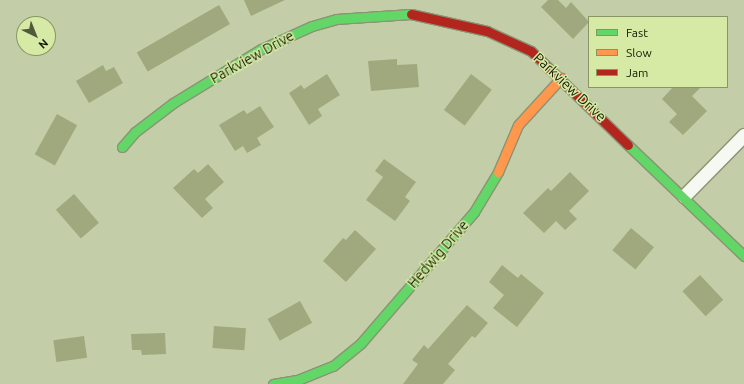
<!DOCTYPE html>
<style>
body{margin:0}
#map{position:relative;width:744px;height:384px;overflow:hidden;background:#c3cea8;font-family:Ubuntu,sans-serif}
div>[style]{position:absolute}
.building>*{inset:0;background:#9fa97d;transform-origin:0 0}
.roads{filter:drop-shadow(1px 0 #8b9375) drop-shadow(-1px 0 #8b9375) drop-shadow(0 1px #8b9375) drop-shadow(0 -1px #8b9375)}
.street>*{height:13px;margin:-6.5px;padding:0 6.5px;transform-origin:6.5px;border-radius:6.5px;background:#f6f8f2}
.fast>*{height:9px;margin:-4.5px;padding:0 4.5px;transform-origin:4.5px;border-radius:4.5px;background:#63d668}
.slow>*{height:9px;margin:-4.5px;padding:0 4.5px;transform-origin:4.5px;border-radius:4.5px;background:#ff974d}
.jam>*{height:9px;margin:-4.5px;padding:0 4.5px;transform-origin:4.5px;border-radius:4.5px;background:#b3261e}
span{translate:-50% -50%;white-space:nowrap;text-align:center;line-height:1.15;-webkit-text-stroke:3px #d7eaa5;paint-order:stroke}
.street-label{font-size:14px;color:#131901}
.legend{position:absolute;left:588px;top:16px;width:140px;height:72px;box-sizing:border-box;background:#d7eaa5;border:1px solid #899663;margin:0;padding:5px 7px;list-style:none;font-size:12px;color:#131901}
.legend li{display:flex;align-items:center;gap:8px;height:20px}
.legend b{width:20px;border:1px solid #899663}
.north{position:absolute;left:16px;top:16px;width:40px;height:40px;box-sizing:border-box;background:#d7eaa5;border:1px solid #899663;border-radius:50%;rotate:137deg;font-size:11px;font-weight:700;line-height:16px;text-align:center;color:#131901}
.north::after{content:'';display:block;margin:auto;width:14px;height:18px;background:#51583b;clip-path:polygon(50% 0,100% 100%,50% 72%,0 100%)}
</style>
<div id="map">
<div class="building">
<div style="clip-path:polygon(244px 0,285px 0,251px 16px)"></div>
<div style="clip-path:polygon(548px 0,558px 0,566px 8px,571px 2px,589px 22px,573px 39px,541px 7px)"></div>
<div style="left:219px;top:5px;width:22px;height:95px;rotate:60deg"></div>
<div style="clip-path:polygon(397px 59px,397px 65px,417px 64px,419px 87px,371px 91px,368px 61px)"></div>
<div style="clip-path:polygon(103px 65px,106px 71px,114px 67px,123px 83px,89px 103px,76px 81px)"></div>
<div style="clip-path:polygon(327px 74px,340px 95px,318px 109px,322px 116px,309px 125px,289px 93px,301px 85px,304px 89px)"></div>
<div style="left:471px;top:74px;width:26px;height:45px;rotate:37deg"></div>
<div style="clip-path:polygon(673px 87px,701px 87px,692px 96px,707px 111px,683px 135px,669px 122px,677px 114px,662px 99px)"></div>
<div style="clip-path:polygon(260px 106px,274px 127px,257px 138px,261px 145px,247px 153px,243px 146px,235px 151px,219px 125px,244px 110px,247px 114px)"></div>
<div style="left:57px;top:114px;width:23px;height:46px;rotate:29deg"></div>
<div style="clip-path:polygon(384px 159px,416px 182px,405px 197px,410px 201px,395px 221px,366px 200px,383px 177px,375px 171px)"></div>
<div style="clip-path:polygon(208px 164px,224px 182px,205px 199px,213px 208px,202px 218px,173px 188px,194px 169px,198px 173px)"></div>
<div style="clip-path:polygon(570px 172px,589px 191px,569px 211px,577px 219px,565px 230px,556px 221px,544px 233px,523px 213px,548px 188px,551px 191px)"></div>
<div style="left:74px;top:194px;width:38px;height:24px;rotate:49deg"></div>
<div style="left:631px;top:228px;width:30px;height:29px;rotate:40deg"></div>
<div style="clip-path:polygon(355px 230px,376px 249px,346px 282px,323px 261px,343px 238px,346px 240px)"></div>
<div style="clip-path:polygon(502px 265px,518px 278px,521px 274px,544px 293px,517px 327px,493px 308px,504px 295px,489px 282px)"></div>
<div style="left:700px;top:275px;width:34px;height:24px;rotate:47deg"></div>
<div style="left:300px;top:301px;width:25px;height:37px;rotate:61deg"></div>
<div style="clip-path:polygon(467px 305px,488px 323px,475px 338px,472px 336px,448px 364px,455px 370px,443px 384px,403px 384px,418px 364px,412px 360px,424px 345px,428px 349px)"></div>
<div style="left:214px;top:326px;width:32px;height:22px;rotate:4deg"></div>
<div style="clip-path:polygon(165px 333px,166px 354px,142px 355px,141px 350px,132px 350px,131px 334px)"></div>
<div style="left:84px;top:336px;width:22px;height:31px;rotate:82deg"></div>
</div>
<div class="roads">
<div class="street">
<div style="left:684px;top:196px;width:86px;rotate:-45.5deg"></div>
</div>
<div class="fast">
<div style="left:628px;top:145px;width:161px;rotate:43.7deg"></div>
<div style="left:122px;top:147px;width:20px;rotate:-49deg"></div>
<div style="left:135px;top:132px;width:48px;rotate:-37.3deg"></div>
<div style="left:173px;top:103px;width:103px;rotate:-31.5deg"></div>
<div style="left:261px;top:49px;width:56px;rotate:-24.3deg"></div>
<div style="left:312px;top:26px;width:25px;rotate:-16deg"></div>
<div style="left:336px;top:19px;width:75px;rotate:-3.8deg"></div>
<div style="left:273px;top:384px;width:27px;rotate:-10deg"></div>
<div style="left:300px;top:379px;width:35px;rotate:-22deg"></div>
<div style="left:333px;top:366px;width:36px;rotate:-39deg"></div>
<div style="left:361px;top:343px;width:173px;rotate:-49.2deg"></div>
<div style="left:474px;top:212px;width:47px;rotate:-59deg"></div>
</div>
<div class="slow">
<div style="left:498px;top:172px;width:51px;rotate:-66.9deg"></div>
<div style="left:518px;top:125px;width:64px;rotate:-47.5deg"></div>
</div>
<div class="jam">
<div style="left:411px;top:14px;width:78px;rotate:12.6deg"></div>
<div style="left:487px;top:31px;width:48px;rotate:24.4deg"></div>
<div style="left:531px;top:51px;width:135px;rotate:44.1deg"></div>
</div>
</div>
<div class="street-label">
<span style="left:252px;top:57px;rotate:-29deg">Parkview Drive</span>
<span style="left:570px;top:87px;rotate:43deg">Parkview Drive</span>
<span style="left:438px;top:254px;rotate:-49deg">Hedwig Drive</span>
</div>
<ul class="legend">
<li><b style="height:5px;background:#63d668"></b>Fast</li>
<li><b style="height:5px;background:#ff974d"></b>Slow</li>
<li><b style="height:5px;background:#b3261e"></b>Jam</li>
</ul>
<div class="north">N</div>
</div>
